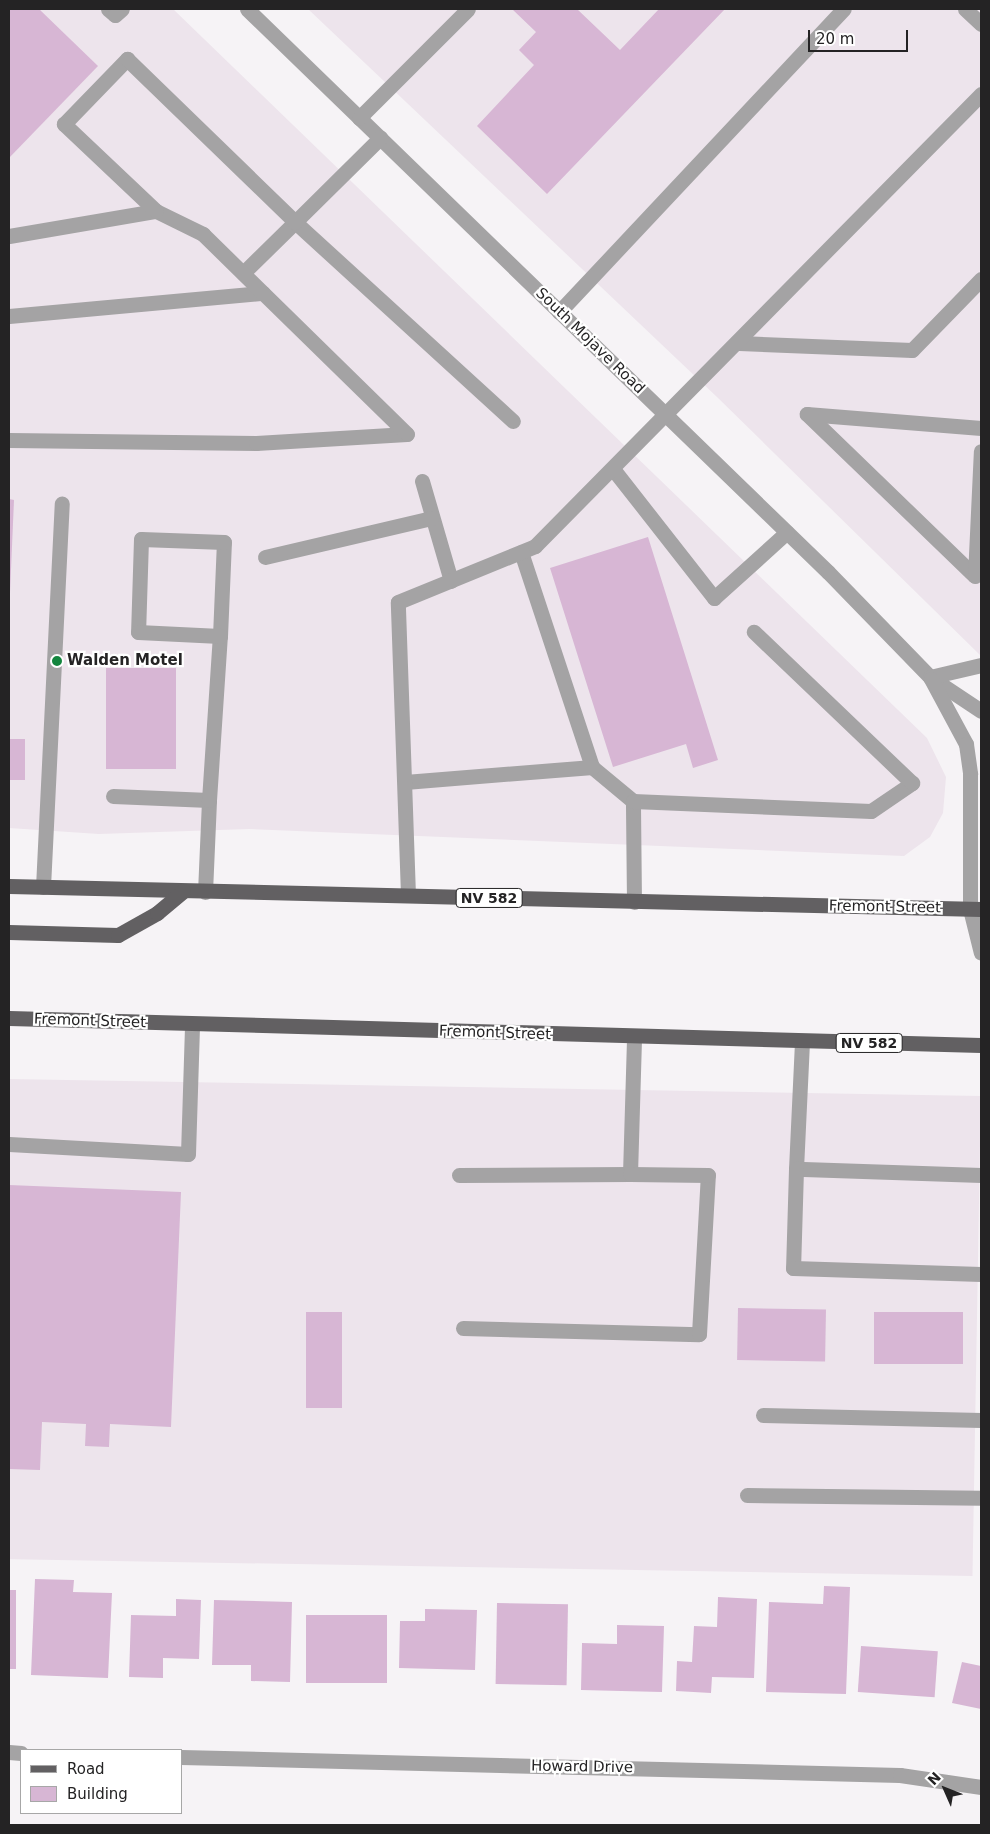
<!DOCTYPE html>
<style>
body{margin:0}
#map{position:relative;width:990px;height:1834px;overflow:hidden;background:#f6f3f6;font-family:"DejaVu Sans",sans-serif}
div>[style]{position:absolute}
.built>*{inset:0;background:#ede4ec;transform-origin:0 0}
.building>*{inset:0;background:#d7b6d4;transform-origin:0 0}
.minor>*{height:15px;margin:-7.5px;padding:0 7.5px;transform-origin:7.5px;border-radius:7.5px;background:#a4a3a4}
.major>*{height:15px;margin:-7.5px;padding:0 7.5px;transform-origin:7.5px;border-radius:7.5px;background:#626062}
.dots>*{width:14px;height:14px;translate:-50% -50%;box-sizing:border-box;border:2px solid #fff;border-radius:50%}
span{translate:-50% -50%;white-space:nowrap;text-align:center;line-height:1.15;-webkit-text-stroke:4.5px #fff;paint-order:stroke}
.shield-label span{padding:1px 4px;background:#fff;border:1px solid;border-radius:4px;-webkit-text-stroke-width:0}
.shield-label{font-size:14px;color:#242324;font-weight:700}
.street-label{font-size:15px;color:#242324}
.poi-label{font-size:15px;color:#242324;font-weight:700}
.left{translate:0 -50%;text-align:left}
.frame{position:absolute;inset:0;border:10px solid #242324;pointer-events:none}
.legend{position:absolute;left:20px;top:1749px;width:162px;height:65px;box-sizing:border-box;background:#fff;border:1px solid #a7a7a7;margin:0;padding:6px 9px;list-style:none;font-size:15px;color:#242324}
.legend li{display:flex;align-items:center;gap:10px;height:25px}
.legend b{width:25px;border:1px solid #a7a7a7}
.north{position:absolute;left:920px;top:1764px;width:50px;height:50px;-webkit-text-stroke:4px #fff;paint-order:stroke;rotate:314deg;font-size:14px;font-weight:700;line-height:20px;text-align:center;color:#242324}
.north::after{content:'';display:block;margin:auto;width:18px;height:22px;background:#242324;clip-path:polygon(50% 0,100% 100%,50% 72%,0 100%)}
.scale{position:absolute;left:808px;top:30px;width:100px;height:22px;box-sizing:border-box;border:2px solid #242324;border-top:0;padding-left:6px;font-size:15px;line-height:18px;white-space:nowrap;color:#242324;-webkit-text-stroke:4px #fff;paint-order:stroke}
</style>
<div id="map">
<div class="built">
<div style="clip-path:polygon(9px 9px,173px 9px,927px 738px,946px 777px,943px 813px,930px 837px,904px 856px,249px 829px,99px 834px,9px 828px)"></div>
<div style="clip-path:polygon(308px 9px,981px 9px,981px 656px,717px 397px)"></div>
<div style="left:9px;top:1079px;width:972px;height:480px;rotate:1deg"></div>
</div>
<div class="building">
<div style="clip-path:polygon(9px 9px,39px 9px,98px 66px,9px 158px)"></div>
<div style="clip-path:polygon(512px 9px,577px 9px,620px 50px,659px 9px,725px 9px,547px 194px,477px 126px,534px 65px,519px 50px,536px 32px)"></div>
<div style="clip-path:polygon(9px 499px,14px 500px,10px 593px,9px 593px)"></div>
<div style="clip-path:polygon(648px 537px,718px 760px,693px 768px,686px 744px,613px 767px,550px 568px)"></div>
<div style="left:106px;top:668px;width:70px;height:101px"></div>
<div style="left:9px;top:739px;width:16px;height:41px"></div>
<div style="clip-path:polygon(9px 1185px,181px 1192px,171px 1427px,110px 1424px,109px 1447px,85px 1446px,86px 1424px,42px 1422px,40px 1470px,9px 1469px)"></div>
<div style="left:738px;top:1308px;width:88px;height:52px;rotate:1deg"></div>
<div style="left:306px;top:1312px;width:36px;height:96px"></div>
<div style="left:874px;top:1312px;width:89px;height:52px"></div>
<div style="clip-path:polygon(35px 1579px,74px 1580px,73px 1592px,112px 1593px,108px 1678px,31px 1675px)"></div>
<div style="clip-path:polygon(824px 1586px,850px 1587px,846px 1694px,766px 1692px,769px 1602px,823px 1604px)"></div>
<div style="left:9px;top:1590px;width:7px;height:79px"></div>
<div style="clip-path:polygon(718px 1597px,757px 1599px,754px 1678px,712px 1677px,711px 1693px,676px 1691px,677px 1661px,692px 1662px,694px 1626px,717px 1627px)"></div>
<div style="clip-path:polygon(176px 1599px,201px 1600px,199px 1659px,163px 1658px,163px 1678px,129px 1677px,131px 1615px,176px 1616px)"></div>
<div style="clip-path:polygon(214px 1600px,292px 1602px,290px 1682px,251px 1681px,251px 1665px,212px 1665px)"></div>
<div style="left:497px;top:1603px;width:71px;height:81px;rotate:1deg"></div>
<div style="clip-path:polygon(425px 1609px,477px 1610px,475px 1670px,399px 1668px,400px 1621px,425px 1621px)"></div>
<div style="left:306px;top:1615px;width:81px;height:68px"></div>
<div style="clip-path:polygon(617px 1625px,664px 1626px,662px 1692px,581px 1690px,582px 1643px,617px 1644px)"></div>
<div style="left:861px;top:1646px;width:77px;height:46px;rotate:4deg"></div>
<div style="clip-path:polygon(962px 1662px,981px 1666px,981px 1709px,952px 1703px)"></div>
</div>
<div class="minor">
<div style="left:108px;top:9px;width:9px;rotate:41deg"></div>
<div style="left:115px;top:15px;width:9px;rotate:-41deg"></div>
<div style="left:247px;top:9px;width:809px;rotate:44.1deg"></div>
<div style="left:828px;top:572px;width:146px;rotate:45.8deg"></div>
<div style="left:930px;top:677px;width:61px;rotate:33.7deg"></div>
<div style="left:965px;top:9px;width:22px;rotate:43deg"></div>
<div style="left:359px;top:118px;width:154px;rotate:-45deg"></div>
<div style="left:9px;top:236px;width:149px;rotate:-9.7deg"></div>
<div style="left:243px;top:273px;width:73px;rotate:-44.4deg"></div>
<div style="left:295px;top:222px;width:295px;rotate:42.4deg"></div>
<div style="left:559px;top:312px;width:416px;rotate:-46.8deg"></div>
<div style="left:9px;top:316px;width:255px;rotate:-5.2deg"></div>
<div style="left:739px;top:343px;width:173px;rotate:2.3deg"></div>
<div style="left:912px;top:350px;width:99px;rotate:-45.8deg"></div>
<div style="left:981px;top:428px;width:175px;rotate:-175.4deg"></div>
<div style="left:807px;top:414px;width:233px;rotate:44deg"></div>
<div style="left:975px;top:576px;width:125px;rotate:-87.3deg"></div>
<div style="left:9px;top:440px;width:247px;rotate:0.7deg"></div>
<div style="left:256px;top:443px;width:151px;rotate:-3.4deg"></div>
<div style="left:407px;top:434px;width:286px;rotate:-135.6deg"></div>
<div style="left:203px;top:234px;width:52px;rotate:-153.9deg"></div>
<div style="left:156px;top:211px;width:127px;rotate:-136.6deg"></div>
<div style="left:64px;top:124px;width:91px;rotate:-45.9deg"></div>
<div style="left:127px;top:59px;width:234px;rotate:44.1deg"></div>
<div style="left:295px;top:222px;width:120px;rotate:-44.7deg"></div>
<div style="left:613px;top:469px;width:164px;rotate:51.9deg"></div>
<div style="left:714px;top:598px;width:98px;rotate:-42.1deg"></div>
<div style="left:422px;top:481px;width:104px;rotate:73.8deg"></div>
<div style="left:521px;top:552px;width:226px;rotate:71.7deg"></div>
<div style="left:592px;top:767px;width:53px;rotate:39.7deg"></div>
<div style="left:265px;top:557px;width:171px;rotate:-13.2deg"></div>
<div style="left:930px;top:677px;width:52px;rotate:-13.2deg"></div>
<div style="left:931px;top:679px;width:74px;rotate:61.7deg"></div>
<div style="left:966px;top:744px;width:30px;rotate:82deg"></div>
<div style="left:970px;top:774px;width:135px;rotate:90deg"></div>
<div style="left:970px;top:909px;width:45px;rotate:76deg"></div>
<div style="left:405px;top:782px;width:188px;rotate:-4.6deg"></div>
<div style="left:113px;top:796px;width:96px;rotate:2.4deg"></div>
<div style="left:43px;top:887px;width:384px;rotate:-87.2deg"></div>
<div style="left:205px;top:892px;width:92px;rotate:-87.5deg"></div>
<div style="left:209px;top:800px;width:164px;rotate:-86.2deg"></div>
<div style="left:220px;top:636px;width:94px;rotate:-87.6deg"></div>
<div style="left:224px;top:542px;width:83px;rotate:-177.9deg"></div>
<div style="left:141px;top:539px;width:93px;rotate:91.8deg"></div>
<div style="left:138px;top:632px;width:82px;rotate:2.8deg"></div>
<div style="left:408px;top:895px;width:293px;rotate:-92deg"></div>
<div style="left:398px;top:602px;width:148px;rotate:-22.2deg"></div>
<div style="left:535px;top:546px;width:635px;rotate:-45.38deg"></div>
<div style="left:634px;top:902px;width:101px;rotate:-90.6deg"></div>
<div style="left:633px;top:801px;width:238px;rotate:2.4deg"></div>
<div style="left:871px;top:811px;width:50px;rotate:-34.3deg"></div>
<div style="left:912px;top:783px;width:219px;rotate:-136.3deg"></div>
<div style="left:9px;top:1144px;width:179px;rotate:3.2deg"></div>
<div style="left:188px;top:1154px;width:129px;rotate:-88.2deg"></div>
<div style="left:796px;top:1169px;width:128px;rotate:-87.3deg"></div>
<div style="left:459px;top:1175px;width:171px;rotate:-0.3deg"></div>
<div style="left:630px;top:1174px;width:138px;rotate:-88.3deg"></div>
<div style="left:981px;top:1175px;width:185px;rotate:-178.1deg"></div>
<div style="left:796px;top:1169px;width:99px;rotate:91.7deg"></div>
<div style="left:793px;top:1268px;width:188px;rotate:1.8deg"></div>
<div style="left:463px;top:1328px;width:236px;rotate:1.5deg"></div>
<div style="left:699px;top:1334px;width:159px;rotate:-86.8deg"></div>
<div style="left:708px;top:1175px;width:78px;rotate:-179.3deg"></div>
<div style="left:763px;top:1415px;width:218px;rotate:1.3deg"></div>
<div style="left:747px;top:1495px;width:234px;rotate:0.7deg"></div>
<div style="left:9px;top:1752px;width:12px;rotate:5deg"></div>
<div style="left:181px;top:1757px;width:719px;rotate:1.43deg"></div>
<div style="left:900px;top:1775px;width:82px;rotate:8.4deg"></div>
</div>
<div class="major">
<div style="left:9px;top:886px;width:972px;rotate:1.36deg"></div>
<div style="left:9px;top:932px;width:109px;rotate:1.6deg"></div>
<div style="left:118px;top:935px;width:45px;rotate:-29.4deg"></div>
<div style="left:157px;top:913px;width:34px;rotate:-40deg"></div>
<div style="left:9px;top:1018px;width:972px;rotate:1.59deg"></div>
</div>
<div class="dots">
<div style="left:57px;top:661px;background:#13853e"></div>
</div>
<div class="shield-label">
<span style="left:489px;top:898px">NV 582</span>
<span style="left:869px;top:1043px">NV 582</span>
</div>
<div class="street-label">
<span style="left:590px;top:341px;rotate:44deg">South Mojave Road</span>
<span style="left:885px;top:907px;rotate:1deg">Fremont Street</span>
<span style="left:90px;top:1021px;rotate:2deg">Fremont Street</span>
<span style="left:495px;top:1033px;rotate:2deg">Fremont Street</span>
<span style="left:582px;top:1767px;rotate:1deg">Howard Drive</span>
</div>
<div class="poi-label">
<span class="left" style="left:67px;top:661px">Walden Motel</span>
</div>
<div class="frame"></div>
<ul class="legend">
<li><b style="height:6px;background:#626062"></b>Road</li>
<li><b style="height:14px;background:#d7b6d4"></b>Building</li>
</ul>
<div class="north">N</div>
<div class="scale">20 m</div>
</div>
